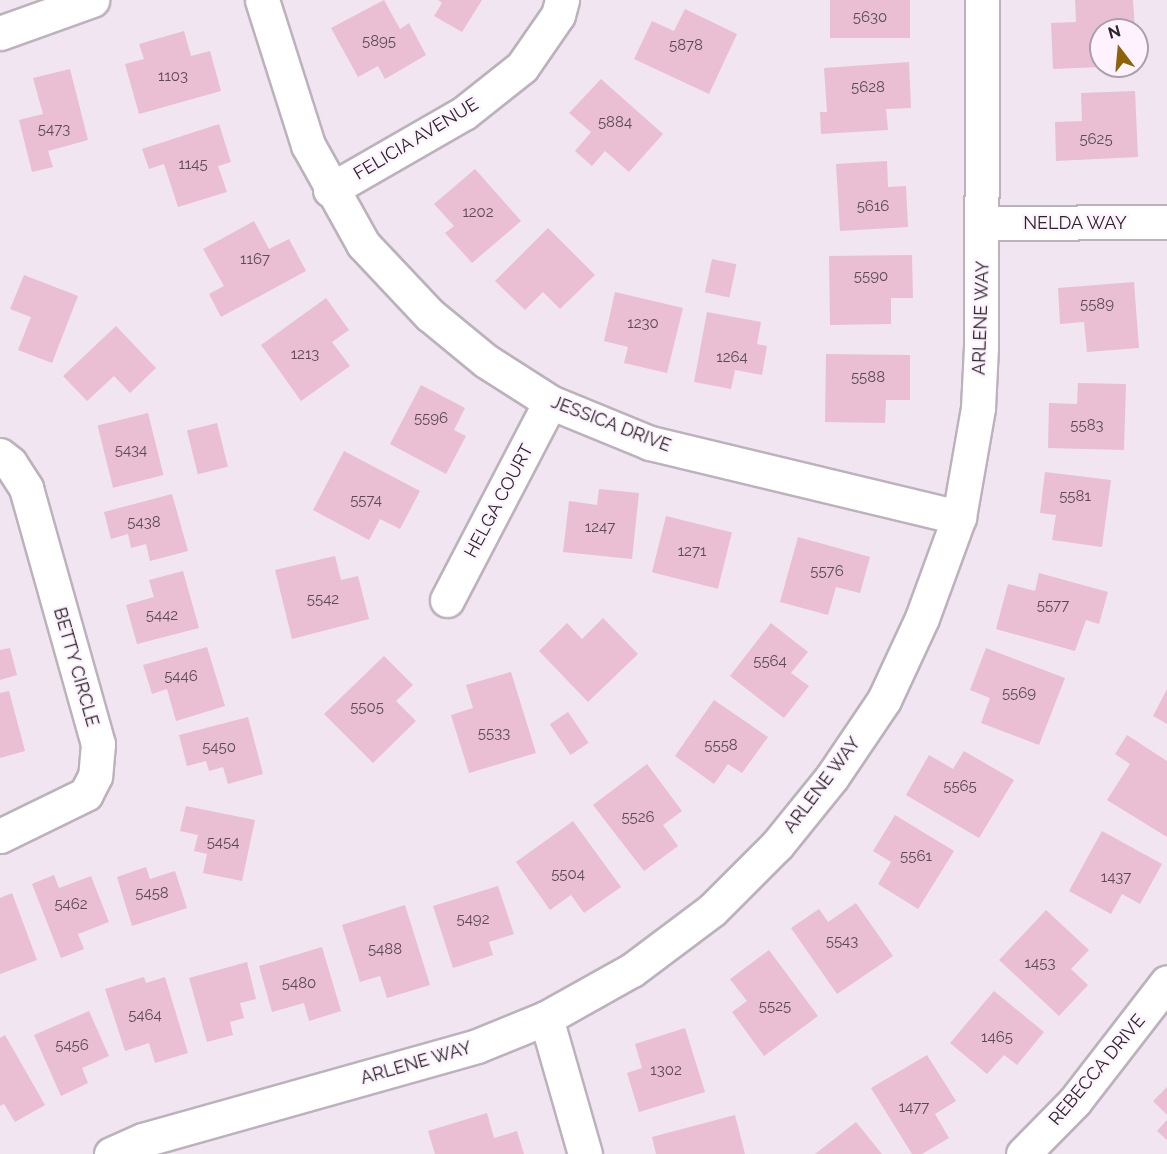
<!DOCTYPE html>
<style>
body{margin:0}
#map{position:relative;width:1167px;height:1154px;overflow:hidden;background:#f0e5f0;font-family:Raleway,sans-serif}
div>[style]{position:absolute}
.building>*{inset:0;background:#eabfd3;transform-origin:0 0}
.roads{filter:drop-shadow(2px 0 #bcb2bc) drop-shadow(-2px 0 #bcb2bc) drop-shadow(0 2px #bcb2bc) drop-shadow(0 -2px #bcb2bc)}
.minor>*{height:33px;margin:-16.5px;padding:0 16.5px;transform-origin:16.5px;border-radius:16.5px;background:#fff}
span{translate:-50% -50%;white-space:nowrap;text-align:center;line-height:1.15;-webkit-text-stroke:4.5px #fdf2fd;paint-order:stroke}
.number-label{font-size:15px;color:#5a4c54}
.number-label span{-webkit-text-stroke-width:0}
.street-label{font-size:18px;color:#2a262a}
.north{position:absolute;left:1089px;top:18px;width:60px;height:60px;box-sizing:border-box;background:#fdf2fd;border:2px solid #a9a0a9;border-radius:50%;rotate:344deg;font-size:16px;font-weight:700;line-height:24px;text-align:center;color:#2a262a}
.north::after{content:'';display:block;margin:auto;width:21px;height:27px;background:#8e6308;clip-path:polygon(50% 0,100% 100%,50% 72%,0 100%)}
</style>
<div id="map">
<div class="building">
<div style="clip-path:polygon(384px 0,400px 29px,409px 23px,426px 55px,385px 79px,378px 66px,358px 77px,331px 28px)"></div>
<div style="clip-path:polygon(438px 0,482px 0,462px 32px,434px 16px,442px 3px)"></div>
<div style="left:830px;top:0;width:80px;height:38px"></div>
<div style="clip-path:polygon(1075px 0,1133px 0,1135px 30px,1101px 30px,1101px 67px,1053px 69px,1051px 23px,1076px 22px)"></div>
<div style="clip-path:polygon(685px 9px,737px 34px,709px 94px,634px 59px,652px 21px,674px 31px)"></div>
<div style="clip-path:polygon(184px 31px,191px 56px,210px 51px,221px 91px,139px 114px,125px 64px,144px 59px,139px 44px)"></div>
<div style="clip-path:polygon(909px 62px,911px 108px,886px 109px,888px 130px,821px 134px,820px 112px,827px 112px,824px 68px)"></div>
<div style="clip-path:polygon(70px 69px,88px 140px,48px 151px,53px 167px,32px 172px,19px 120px,43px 114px,33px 78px)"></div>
<div style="clip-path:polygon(601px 79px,663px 134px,629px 172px,605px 151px,592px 166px,575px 151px,591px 132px,569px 113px)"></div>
<div style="clip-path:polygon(1135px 91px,1138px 157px,1056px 161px,1055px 122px,1082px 121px,1081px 93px)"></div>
<div style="clip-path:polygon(219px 124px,231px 162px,218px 166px,227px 192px,178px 207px,164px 164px,149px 169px,142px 149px)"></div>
<div style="clip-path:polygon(887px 161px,888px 187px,906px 186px,908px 227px,840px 231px,836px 164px)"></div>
<div style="clip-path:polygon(475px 169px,521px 221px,472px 263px,445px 233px,454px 226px,434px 204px)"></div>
<div style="clip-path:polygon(254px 221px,269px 249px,289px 239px,306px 271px,221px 317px,209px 294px,224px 286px,203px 249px)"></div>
<div style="clip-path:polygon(548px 228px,595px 275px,560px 309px,543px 292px,525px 310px,495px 281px)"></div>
<div style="clip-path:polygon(912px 255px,913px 298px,891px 298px,891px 324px,830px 325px,829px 256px)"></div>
<div style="left:712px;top:259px;width:25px;height:34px;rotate:12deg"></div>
<div style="clip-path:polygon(24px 275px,78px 296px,52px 363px,18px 350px,31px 317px,10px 309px)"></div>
<div style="clip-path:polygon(1134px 282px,1139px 348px,1087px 352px,1084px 322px,1060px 324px,1058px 288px)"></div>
<div style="clip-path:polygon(615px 292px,683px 308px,667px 373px,624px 363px,628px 347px,604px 341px)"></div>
<div style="clip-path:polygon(326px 298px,349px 330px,332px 342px,350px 366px,301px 401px,261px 345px)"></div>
<div style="clip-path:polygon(707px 312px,761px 322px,757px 344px,767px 346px,762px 375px,735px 370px,731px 389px,694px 382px)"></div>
<div style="clip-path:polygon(116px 326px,156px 368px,130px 393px,114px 376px,87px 401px,63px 376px)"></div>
<div style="clip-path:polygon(826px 354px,910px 355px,910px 400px,886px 400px,885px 423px,825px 422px)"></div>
<div style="clip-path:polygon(1078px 383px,1126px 384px,1124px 450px,1048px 448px,1049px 403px,1077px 404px)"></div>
<div style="clip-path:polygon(421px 385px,465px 408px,454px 430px,466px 436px,446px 474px,390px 444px)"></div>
<div style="left:148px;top:413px;width:64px;height:52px;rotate:76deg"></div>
<div style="left:217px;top:423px;width:45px;height:31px;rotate:76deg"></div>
<div style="clip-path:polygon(344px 451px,420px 491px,400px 529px,380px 519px,369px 540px,313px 510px)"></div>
<div style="clip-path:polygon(1045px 472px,1111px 480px,1102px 547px,1052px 540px,1056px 515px,1040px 513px)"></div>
<div style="clip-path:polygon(599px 489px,639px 493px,632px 559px,563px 552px,569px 501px,597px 505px)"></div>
<div style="clip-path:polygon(172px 494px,188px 551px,150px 561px,146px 544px,131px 548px,128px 534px,111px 539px,104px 512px)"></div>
<div style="left:666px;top:516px;width:68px;height:58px;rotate:14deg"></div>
<div style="clip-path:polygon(798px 537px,870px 557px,860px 593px,836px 587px,828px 615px,780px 602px)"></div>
<div style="clip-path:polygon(335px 556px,341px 580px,358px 576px,369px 619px,292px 639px,275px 570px)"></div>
<div style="clip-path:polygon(183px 571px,199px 628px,137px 644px,126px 605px,154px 597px,149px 580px)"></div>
<div style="clip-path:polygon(1039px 573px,1108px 592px,1099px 624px,1086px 620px,1075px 651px,996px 629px,1008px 584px,1035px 591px)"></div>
<div style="clip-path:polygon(603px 618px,638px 654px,588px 702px,539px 651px,567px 623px,582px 639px)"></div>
<div style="clip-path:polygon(771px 623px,808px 652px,791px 673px,809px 686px,784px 718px,730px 676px)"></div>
<div style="clip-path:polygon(207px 647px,225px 706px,176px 721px,167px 689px,152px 694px,143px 665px)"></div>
<div style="clip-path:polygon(10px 648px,17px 675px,0 680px,0 650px)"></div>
<div style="clip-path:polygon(986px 648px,1065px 678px,1039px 745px,981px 723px,990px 698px,970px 690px)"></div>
<div style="clip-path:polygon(384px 656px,413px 685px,396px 701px,416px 721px,373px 763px,324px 714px)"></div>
<div style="clip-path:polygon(511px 672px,536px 753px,469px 773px,451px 715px,473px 708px,466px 685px)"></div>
<div style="clip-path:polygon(1167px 689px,1167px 724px,1153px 716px)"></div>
<div style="clip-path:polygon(9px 691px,25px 751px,0 758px,0 693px)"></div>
<div style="clip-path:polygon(714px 700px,768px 737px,742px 773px,728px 764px,714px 784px,675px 756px)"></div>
<div style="left:568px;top:712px;width:37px;height:22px;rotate:56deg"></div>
<div style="clip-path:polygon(248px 717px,263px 774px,228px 784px,223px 767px,209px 771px,206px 761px,187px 766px,179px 735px)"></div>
<div style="clip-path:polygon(1127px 735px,1167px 761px,1167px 837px,1107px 800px,1130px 764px,1115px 754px)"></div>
<div style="clip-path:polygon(964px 751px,1014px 780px,979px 838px,906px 795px,929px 755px,953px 769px)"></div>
<div style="clip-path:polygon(647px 764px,682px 811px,663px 825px,678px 846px,644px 871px,593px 805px)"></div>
<div style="clip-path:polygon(186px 806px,255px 820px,242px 881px,203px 873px,207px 854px,194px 851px,198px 835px,180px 831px)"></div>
<div style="clip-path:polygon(895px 815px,954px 851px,918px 909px,878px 884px,891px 862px,873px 851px)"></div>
<div style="clip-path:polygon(573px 821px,621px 887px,584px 913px,571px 895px,550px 910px,516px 862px)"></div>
<div style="clip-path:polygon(1102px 831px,1162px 864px,1140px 904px,1122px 894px,1111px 914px,1069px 891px)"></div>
<div style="clip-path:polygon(146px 867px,150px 879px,175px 871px,187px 908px,132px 926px,117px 877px)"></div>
<div style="clip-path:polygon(54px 875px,59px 888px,91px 876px,109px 922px,78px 934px,84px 949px,61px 958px,32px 884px)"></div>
<div style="clip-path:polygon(498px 886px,514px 934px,489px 942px,493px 955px,453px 968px,433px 906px)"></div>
<div style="clip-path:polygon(12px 893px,37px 960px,0 974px,0 898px)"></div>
<div style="clip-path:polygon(856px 903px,893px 956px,837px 994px,791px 928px,819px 909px,828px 922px)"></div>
<div style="clip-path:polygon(405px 905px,430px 985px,387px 998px,380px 976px,360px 982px,342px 925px)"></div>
<div style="clip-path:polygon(1046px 910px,1089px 950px,1071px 969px,1088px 985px,1059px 1016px,999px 960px)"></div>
<div style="clip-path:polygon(322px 947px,341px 1011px,309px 1021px,304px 1003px,272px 1012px,259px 966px)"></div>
<div style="clip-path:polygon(769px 950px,818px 1016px,764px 1056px,732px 1012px,747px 1001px,730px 979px)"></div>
<div style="clip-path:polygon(247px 962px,256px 999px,240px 1003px,244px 1018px,230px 1022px,233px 1035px,207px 1042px,189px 978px)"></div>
<div style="clip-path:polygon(144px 977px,146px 983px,165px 977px,188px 1053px,155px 1063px,149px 1043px,125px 1051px,105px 989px)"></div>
<div style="clip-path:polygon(994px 991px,1044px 1032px,1017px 1065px,1004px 1055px,987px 1074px,950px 1043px)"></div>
<div style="clip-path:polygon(89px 1011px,109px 1056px,82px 1068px,88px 1083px,61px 1096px,34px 1035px)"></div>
<div style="clip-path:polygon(685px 1028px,705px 1092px,639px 1112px,627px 1073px,642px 1068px,635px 1044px)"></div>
<div style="clip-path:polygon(5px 1035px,45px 1105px,15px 1122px,4px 1104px,0 1106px,0 1038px)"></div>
<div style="clip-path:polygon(927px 1055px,956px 1101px,935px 1114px,949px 1138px,922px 1154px,912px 1154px,871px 1088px)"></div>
<div style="clip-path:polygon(1167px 1087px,1167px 1115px,1153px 1101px)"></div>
<div style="clip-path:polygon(487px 1113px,494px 1138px,517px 1131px,524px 1154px,435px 1154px,428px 1131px)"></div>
<div style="clip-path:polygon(735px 1115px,745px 1154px,656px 1154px,652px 1137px)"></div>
<div style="clip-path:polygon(1167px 1120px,1167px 1140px,1157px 1131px)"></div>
<div style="clip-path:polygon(856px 1122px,882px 1154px,815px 1154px)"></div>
</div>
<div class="roads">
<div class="minor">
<div style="left:262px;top:0;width:152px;rotate:72.4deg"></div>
<div style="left:308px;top:145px;width:113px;rotate:60.9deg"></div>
<div style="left:363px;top:244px;width:98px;rotate:46.7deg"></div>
<div style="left:430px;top:315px;width:72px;rotate:39.4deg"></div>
<div style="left:486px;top:361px;width:76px;rotate:32.6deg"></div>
<div style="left:550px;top:402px;width:108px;rotate:22.3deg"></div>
<div style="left:650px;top:443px;width:318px;rotate:13.5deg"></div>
<div style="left:0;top:33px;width:98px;rotate:-19.7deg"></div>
<div style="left:330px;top:190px;width:155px;rotate:-29.9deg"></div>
<div style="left:464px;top:113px;width:74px;rotate:-38.4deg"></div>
<div style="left:522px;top:67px;width:63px;rotate:-55.3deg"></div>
<div style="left:558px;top:15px;width:16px;rotate:-75deg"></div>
<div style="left:983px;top:223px;width:184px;rotate:-0.3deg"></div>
<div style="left:0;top:455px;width:13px;rotate:39deg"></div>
<div style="left:10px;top:463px;width:30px;rotate:57deg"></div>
<div style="left:26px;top:488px;width:266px;rotate:74.3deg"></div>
<div style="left:98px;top:744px;width:32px;rotate:95deg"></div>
<div style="left:95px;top:776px;width:20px;rotate:117deg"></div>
<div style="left:86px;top:794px;width:96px;rotate:154deg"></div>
<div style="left:447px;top:600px;width:223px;rotate:-62.5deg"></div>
<div style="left:546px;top:1018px;width:141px;rotate:74deg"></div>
<div style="left:111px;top:1154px;width:35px;rotate:-24deg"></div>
<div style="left:143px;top:1140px;width:347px;rotate:-15.7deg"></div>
<div style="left:477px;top:1046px;width:74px;rotate:-22.1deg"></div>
<div style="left:546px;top:1018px;width:98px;rotate:-29.2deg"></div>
<div style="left:632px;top:970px;width:100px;rotate:-36.9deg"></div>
<div style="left:712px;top:910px;width:92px;rotate:-45deg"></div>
<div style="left:777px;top:845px;width:87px;rotate:-51deg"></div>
<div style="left:832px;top:777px;width:93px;rotate:-56deg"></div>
<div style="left:884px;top:700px;width:90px;rotate:-65.1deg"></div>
<div style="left:922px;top:618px;width:108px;rotate:-69.9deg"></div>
<div style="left:959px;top:517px;width:111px;rotate:-80.1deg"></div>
<div style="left:978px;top:408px;width:62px;rotate:-87.2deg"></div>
<div style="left:981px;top:346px;width:346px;rotate:-89.8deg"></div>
<div style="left:1023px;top:1154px;width:74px;rotate:-45.5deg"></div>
<div style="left:1075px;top:1101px;width:150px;rotate:-52.3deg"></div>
</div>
</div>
<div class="number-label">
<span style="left:870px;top:18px">5630</span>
<span style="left:379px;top:42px">5895</span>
<span style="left:686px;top:46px">5878</span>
<span style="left:173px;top:77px">1103</span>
<span style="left:868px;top:88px">5628</span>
<span style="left:615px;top:123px">5884</span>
<span style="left:54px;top:130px">5473</span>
<span style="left:1096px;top:140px">5625</span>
<span style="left:193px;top:165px">1145</span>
<span style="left:873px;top:207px">5616</span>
<span style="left:478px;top:213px">1202</span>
<span style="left:255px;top:260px">1167</span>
<span style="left:871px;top:277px">5590</span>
<span style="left:1097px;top:305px">5589</span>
<span style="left:643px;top:324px">1230</span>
<span style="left:305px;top:355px">1213</span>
<span style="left:732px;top:358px">1264</span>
<span style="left:868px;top:378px">5588</span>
<span style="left:431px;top:419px">5596</span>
<span style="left:1087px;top:426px">5583</span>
<span style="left:131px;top:451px">5434</span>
<span style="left:1075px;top:497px">5581</span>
<span style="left:366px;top:501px">5574</span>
<span style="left:144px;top:523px">5438</span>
<span style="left:600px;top:528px">1247</span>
<span style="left:692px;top:552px">1271</span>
<span style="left:827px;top:572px">5576</span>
<span style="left:323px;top:600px">5542</span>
<span style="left:1053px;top:606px">5577</span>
<span style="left:162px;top:616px">5442</span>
<span style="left:770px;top:662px">5564</span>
<span style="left:181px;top:677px">5446</span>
<span style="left:1019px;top:694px">5569</span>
<span style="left:367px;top:708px">5505</span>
<span style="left:494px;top:734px">5533</span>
<span style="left:721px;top:746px">5558</span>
<span style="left:219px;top:748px">5450</span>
<span style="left:960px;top:787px">5565</span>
<span style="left:638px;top:818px">5526</span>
<span style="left:223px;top:843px">5454</span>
<span style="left:916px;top:857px">5561</span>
<span style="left:568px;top:875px">5504</span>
<span style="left:1116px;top:878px">1437</span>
<span style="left:152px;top:894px">5458</span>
<span style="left:71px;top:905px">5462</span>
<span style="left:473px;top:920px">5492</span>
<span style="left:842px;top:942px">5543</span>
<span style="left:385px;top:950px">5488</span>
<span style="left:1040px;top:964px">1453</span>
<span style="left:299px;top:984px">5480</span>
<span style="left:775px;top:1007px">5525</span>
<span style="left:145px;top:1016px">5464</span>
<span style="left:997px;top:1038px">1465</span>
<span style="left:72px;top:1046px">5456</span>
<span style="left:666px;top:1071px">1302</span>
<span style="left:914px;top:1108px">1477</span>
</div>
<div class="street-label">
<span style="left:416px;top:139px;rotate:-31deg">FELICIA AVENUE</span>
<span style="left:1075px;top:223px">NELDA WAY</span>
<span style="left:981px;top:318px;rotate:-88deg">ARLENE WAY</span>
<span style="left:611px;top:424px;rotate:21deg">JESSICA DRIVE</span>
<span style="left:499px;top:501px;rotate:-62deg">HELGA COURT</span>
<span style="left:76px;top:667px;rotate:74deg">BETTY CIRCLE</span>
<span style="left:822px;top:785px;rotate:-53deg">ARLENE WAY</span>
<span style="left:416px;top:1063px;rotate:-16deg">ARLENE WAY</span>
<span style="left:1097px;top:1070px;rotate:-50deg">REBECCA DRIVE</span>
</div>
<div class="north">N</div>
</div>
